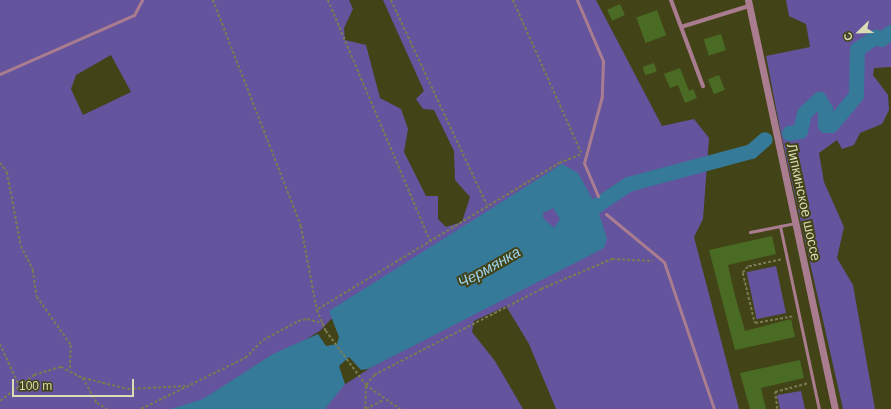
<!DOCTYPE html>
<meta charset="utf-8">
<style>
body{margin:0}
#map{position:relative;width:891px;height:409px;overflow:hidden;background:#424317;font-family:Helvetica,sans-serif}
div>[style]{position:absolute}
.green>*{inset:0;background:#63549d;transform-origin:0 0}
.water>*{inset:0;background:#367a99}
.river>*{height:15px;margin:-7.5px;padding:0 7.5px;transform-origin:7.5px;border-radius:7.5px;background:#367a99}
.building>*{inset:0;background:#496b24;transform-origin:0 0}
.path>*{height:1.5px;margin-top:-0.75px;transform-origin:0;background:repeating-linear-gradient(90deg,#7a7b51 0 3px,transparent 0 5px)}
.service>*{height:3px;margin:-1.5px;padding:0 1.5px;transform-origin:1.5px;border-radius:1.5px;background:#aa7c90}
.minor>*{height:4px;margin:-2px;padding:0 2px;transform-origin:2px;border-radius:2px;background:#aa7c90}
.tertiary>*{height:7px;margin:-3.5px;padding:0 3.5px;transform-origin:3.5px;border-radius:3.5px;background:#aa7c90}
span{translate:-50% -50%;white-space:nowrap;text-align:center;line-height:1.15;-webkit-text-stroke:4px #424317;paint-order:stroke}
.street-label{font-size:14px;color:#d9dcb4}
.water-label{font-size:15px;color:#9dd3ef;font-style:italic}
.north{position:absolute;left:839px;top:12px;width:40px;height:40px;-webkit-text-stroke:3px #424317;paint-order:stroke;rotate:247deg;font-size:11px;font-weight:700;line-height:16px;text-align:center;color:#d9dcb4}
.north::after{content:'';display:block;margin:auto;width:14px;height:18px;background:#d9dcb4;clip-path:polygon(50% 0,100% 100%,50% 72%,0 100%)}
.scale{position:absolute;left:12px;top:379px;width:122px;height:18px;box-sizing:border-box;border:2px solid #d9dcb4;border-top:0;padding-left:5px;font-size:12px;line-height:14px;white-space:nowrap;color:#d9dcb4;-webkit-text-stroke:3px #424317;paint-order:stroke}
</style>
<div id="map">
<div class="green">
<div style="clip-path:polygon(evenodd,0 0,349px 0,353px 9px,344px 28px,345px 40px,366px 45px,380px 98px,401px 109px,408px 129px,404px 152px,426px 196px,438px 196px,438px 219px,446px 227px,462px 222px,470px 197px,455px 180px,454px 151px,434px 110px,423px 109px,416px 99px,424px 91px,383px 0,596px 0,662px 126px,694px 119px,709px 138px,703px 219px,694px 237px,739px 409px,556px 409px,529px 344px,506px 306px,474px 321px,472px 332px,495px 361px,523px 409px,321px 409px,338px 389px,390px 355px,547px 272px,574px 175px,331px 319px,321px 330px,198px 409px,0 409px,0 0,111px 55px,131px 92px,83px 115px,71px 89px,76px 75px,111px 55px)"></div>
<div style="clip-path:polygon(786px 0,891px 0,891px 67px,874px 68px,873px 75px,888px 95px,889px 110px,882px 124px,860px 133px,854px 145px,842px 149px,837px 140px,819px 153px,824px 182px,844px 227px,837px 258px,853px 285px,875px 409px,843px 409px,781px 134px,766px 56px,810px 47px,806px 24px,789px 16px)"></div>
<div style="clip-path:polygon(549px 205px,565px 214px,555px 233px,541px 225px,543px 208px)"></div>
<div style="left:776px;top:266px;width:48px;height:30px;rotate:78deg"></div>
<div style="clip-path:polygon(801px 391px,805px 409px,780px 409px,777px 395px)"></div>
</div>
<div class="water">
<div style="clip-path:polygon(evenodd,562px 164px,578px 173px,597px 207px,607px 239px,604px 248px,368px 369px,361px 370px,349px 357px,339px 366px,345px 384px,325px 409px,171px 409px,203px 399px,273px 354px,318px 334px,326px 346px,337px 344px,339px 337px,329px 311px,562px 164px,553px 208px,560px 219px,554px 228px,543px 218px,543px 213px,553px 208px)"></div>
</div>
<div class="river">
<div style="left:789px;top:133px;width:11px;rotate:-10deg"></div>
<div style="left:800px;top:131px;width:18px;rotate:-77deg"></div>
<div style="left:804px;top:113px;width:21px;rotate:-43deg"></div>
<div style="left:819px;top:99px;width:12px;rotate:59deg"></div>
<div style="left:825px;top:109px;width:16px;rotate:90deg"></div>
<div style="left:825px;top:125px;width:6px"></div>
<div style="left:831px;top:125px;width:39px;rotate:-50deg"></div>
<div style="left:856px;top:95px;width:46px;rotate:-88.8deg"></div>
<div style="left:857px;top:49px;width:22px;rotate:-34deg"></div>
<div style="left:875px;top:37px;width:6px;rotate:18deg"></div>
<div style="left:881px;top:39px;width:12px;rotate:-35deg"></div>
<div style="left:579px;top:217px;width:59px;rotate:-34deg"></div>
<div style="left:628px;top:184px;width:127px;rotate:-15deg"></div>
<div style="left:751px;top:151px;width:18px;rotate:-41deg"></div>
</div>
<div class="building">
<div style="left:620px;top:4px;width:12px;height:14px;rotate:66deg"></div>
<div style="left:657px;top:10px;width:27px;height:22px;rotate:70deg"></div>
<div style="left:721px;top:34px;width:17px;height:18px;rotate:73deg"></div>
<div style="left:654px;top:63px;width:9px;height:12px;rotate:72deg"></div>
<div style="clip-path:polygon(680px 68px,689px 91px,693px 89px,697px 98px,685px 103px,678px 85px,670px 88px,664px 74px)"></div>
<div style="left:719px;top:75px;width:16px;height:12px;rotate:68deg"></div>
<div style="clip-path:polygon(772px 236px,776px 254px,728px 265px,735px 296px,745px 331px,791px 319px,795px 337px,735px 350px,709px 250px)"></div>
<div style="clip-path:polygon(800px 360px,804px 378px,761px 388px,766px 409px,750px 409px,740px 373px)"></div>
</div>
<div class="path">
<div style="left:213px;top:0;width:243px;rotate:68.7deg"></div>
<div style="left:301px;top:226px;width:86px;rotate:79.2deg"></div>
<div style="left:317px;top:310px;width:23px;rotate:67deg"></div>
<div style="left:326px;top:331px;width:67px;rotate:53.5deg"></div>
<div style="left:366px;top:385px;width:13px;rotate:-51deg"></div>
<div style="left:374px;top:375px;width:188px;rotate:-27.2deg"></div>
<div style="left:541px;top:289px;width:77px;rotate:-22.9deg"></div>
<div style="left:612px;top:259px;width:41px;rotate:2.8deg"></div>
<div style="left:328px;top:0;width:261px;rotate:67deg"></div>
<div style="left:391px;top:0;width:226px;rotate:64.9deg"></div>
<div style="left:513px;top:0;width:167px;rotate:65.9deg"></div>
<div style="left:0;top:163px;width:11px;rotate:52deg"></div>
<div style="left:7px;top:172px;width:75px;rotate:79.3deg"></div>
<div style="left:21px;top:246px;width:27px;rotate:63deg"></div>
<div style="left:33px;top:270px;width:27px;rotate:82deg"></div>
<div style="left:37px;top:297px;width:59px;rotate:54.7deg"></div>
<div style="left:71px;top:345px;width:25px;rotate:92deg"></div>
<div style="left:781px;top:260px;width:34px;rotate:168deg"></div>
<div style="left:748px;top:267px;width:8px;rotate:130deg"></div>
<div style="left:743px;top:273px;width:51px;rotate:76.5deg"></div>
<div style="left:755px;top:323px;width:39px;rotate:-10deg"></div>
<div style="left:318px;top:309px;width:282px;rotate:-31.2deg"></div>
<div style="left:559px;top:163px;width:24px;rotate:-22deg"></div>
<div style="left:0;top:344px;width:47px;rotate:65.1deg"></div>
<div style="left:83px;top:378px;width:46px;rotate:13.7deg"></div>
<div style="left:128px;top:389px;width:57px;rotate:-3deg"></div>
<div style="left:366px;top:385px;width:42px;rotate:35.2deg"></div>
<div style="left:0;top:401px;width:43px;rotate:-37.4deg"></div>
<div style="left:34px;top:375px;width:28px;rotate:-17deg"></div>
<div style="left:61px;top:367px;width:25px;rotate:27deg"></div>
<div style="left:83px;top:378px;width:29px;rotate:61deg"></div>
<div style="left:97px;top:403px;width:12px;rotate:31deg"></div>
<div style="left:141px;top:409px;width:116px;rotate:-26.1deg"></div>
<div style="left:245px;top:358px;width:25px;rotate:-45deg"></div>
<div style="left:263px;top:340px;width:40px;rotate:-28deg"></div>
<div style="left:298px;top:321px;width:9px;rotate:-13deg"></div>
<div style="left:307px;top:319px;width:16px;rotate:15deg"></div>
<div style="left:365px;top:409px;width:24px;rotate:-88deg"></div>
<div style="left:366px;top:409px;width:19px;rotate:-28deg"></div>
<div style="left:777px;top:409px;width:17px;rotate:-97deg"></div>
<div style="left:775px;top:392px;width:34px;rotate:-15deg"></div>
</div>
<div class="service">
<div style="left:577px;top:0;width:66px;rotate:66.9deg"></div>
<div style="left:603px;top:61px;width:35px;rotate:92deg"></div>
<div style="left:602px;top:96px;width:69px;rotate:105deg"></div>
<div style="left:584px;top:163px;width:36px;rotate:67deg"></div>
<div style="left:0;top:74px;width:146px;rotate:-23.8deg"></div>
<div style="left:134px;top:15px;width:17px;rotate:-62deg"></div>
<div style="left:606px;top:214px;width:75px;rotate:39.6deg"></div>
<div style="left:664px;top:262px;width:155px;rotate:71.2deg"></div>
<div style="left:780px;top:226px;width:15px;rotate:-11deg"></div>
<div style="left:750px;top:232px;width:31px;rotate:-11deg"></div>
<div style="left:780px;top:226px;width:187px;rotate:78deg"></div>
</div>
<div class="minor">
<div style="left:671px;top:0;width:92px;rotate:69.6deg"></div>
<div style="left:681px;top:27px;width:71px;rotate:-17.2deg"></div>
</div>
<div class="tertiary">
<div style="left:748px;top:0;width:418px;rotate:78deg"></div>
</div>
<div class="street-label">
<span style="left:804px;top:202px;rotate:78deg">Липкинское шоссе</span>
</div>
<div class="water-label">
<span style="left:489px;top:267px;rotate:-29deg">Чермянка</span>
</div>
<div class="north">С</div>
<div class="scale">100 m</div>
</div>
